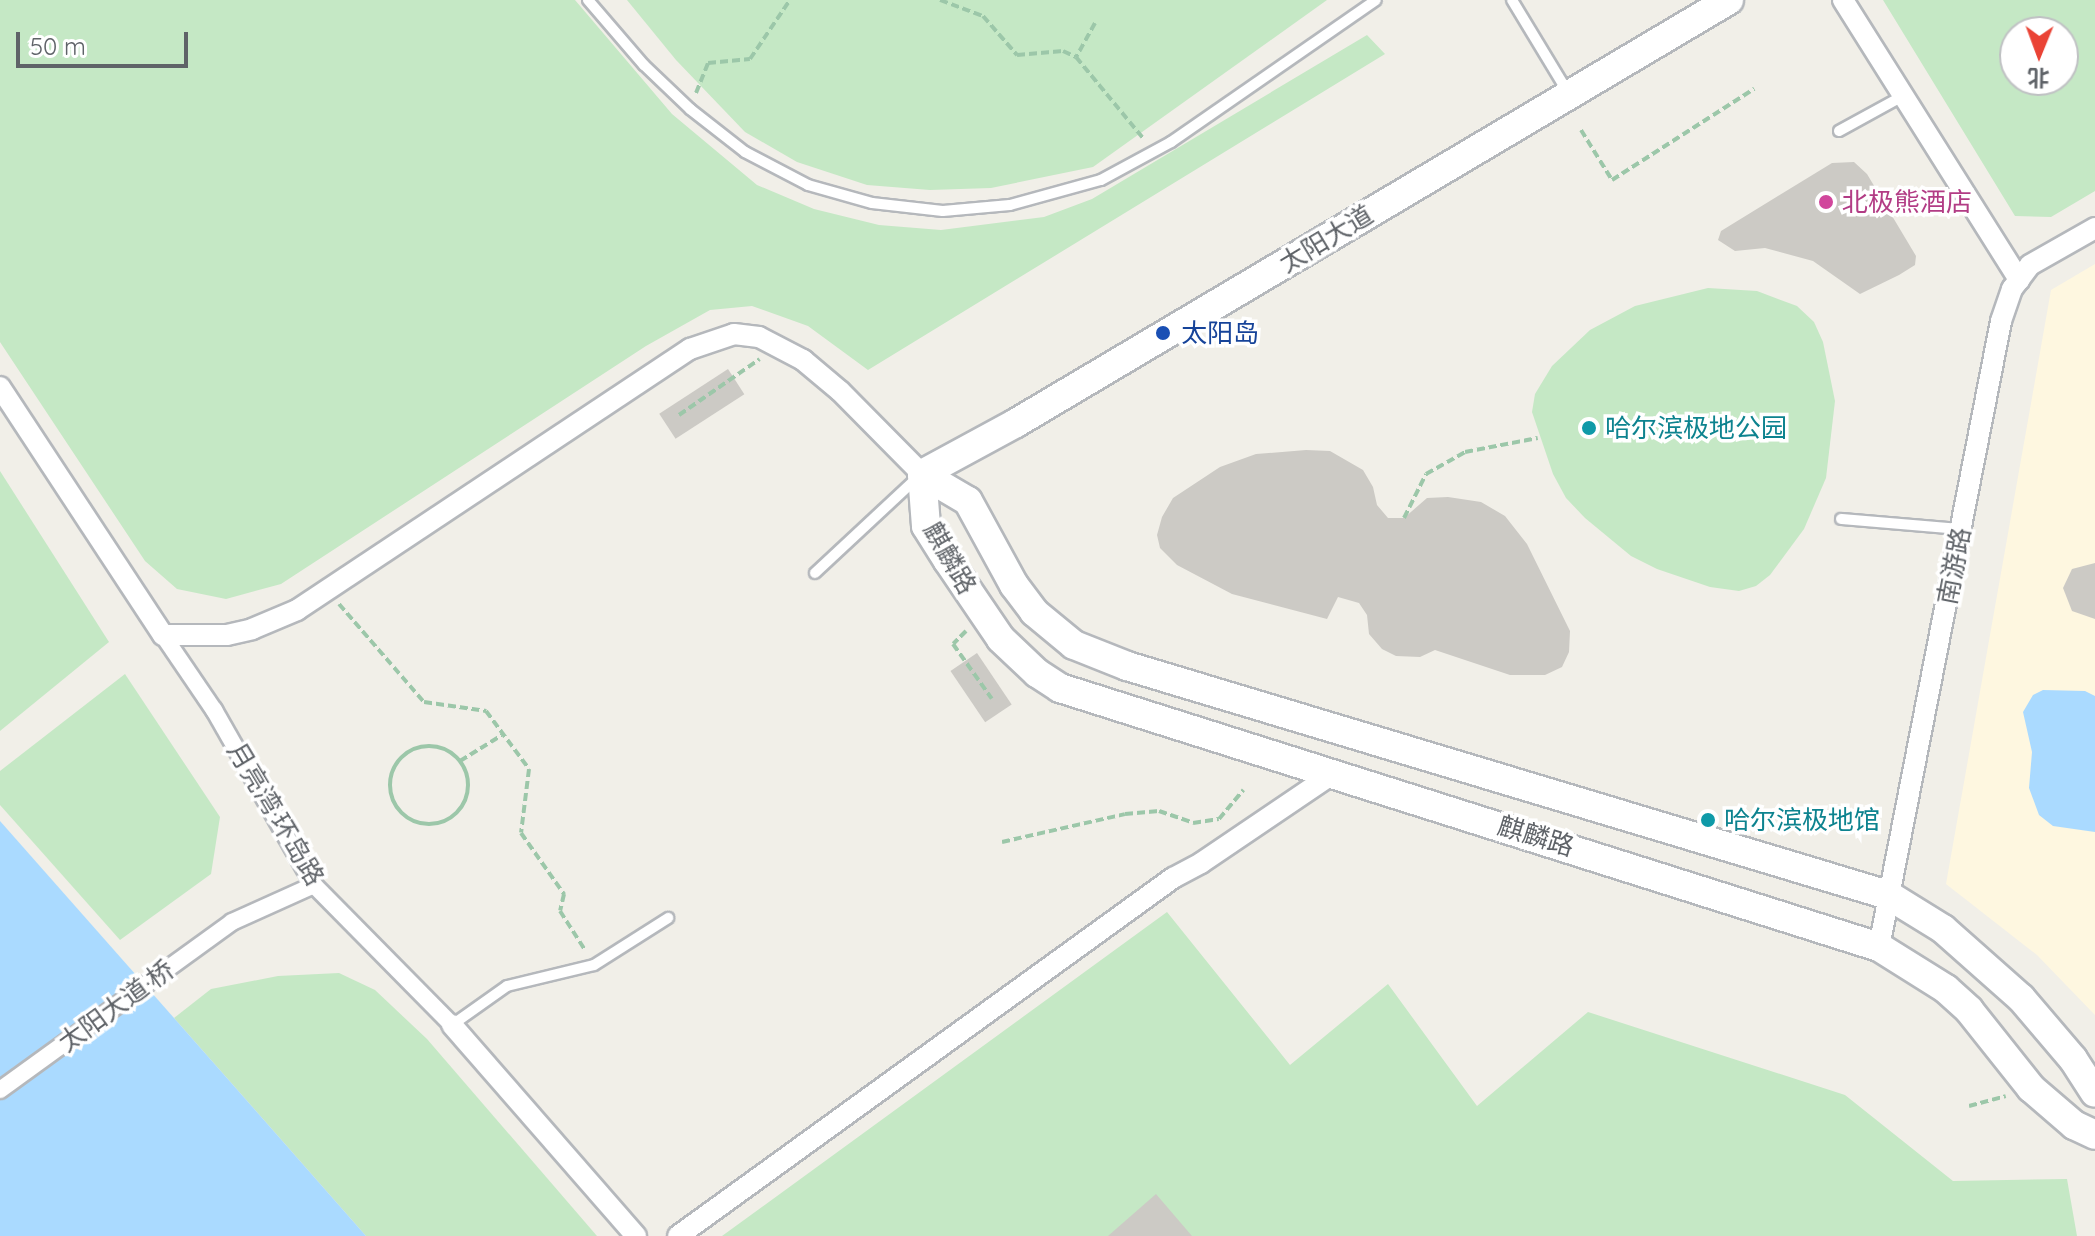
<!DOCTYPE html>
<meta charset="utf-8">
<style>
body{margin:0}
#map{position:relative;width:2095px;height:1236px;overflow:hidden;background:#f1efe8;font-family:Quicksand,"Noto Sans SC",sans-serif}
div>[style]{position:absolute}
.commercial>*{inset:0;background:#fef7e0}
.green>*{inset:0;background:#c5e8c5}
.water>*{inset:0;background:#aadaff}
.building>*{inset:0;background:#cccac5;transform-origin:0 0}
.path>*{height:4px;margin-top:-2px;transform-origin:0;background:repeating-linear-gradient(90deg,#9cc7a9 0 8px,transparent 0 12px)}
.path>.ring{margin:-2px;padding:0;box-sizing:content-box;background:none;border:4px solid #9cc7a9;border-radius:50%}
.roads{filter:drop-shadow(2px 0 #b5b8bc) drop-shadow(-2px 0 #b5b8bc) drop-shadow(0 2px #b5b8bc) drop-shadow(0 -2px #b5b8bc)}
.service>*{height:10px;margin:-5px;padding:0 5px;transform-origin:5px;border-radius:5px;background:#fff}
.pedestrian>*{height:16px;margin:-8px;padding:0 8px;transform-origin:8px;border-radius:8px;background:#fff}
.minor>*{height:20px;margin:-10px;padding:0 10px;transform-origin:10px;border-radius:10px;background:#fff}
.secondary>*{height:28px;margin:-14px;padding:0 14px;transform-origin:14px;border-radius:14px;background:#fff}
.dots>*{width:22px;height:22px;translate:-50% -50%;box-sizing:border-box;border:4px solid #fff;border-radius:50%}
span{translate:-50% -50%;white-space:nowrap;text-align:center;line-height:1.15;-webkit-text-stroke:7px #fff;paint-order:stroke}
.hotel-label{font-size:26px;color:#b23c85}
.left{translate:0 -50%;text-align:left}
.street-label{font-size:26px;color:#5f6368}
.transit-label{font-size:26px;color:#164399}
.culture-label{font-size:26px;color:#0d838f}
.north{position:absolute;left:1999px;top:16px;width:80px;height:80px;box-sizing:border-box;background:#fff;border:2px solid #bfc1c3;border-radius:50%;rotate:181deg;font-size:22px;font-weight:700;line-height:32px;text-align:center;color:#5f6368}
.north::after{content:'';display:block;margin:auto;width:28px;height:36px;background:#ea4335;clip-path:polygon(50% 0,100% 100%,50% 72%,0 100%)}
.scale{position:absolute;left:16px;top:32px;width:172px;height:36px;box-sizing:border-box;border:4px solid #5f6368;border-top:0;padding-left:10px;font-size:24px;line-height:28px;white-space:nowrap;color:#5f6368;-webkit-text-stroke:6px #fff;paint-order:stroke}
</style>
<div id="map">
<div class="commercial">
<div style="clip-path:polygon(2095px 264px,2095px 1015px,2037px 955px,1946px 884px,2051px 290px)"></div>
</div>
<div class="green">
<div style="clip-path:polygon(0 0,575px 0,672px 114px,757px 185px,814px 209px,879px 225px,941px 230px,1044px 217px,1092px 199px,1367px 35px,1385px 54px,868px 370px,808px 326px,752px 306px,710px 310px,646px 346px,281px 584px,226px 599px,177px 589px,145px 561px,0 342px)"></div>
<div style="clip-path:polygon(627px 0,1327px 0,1093px 167px,991px 188px,930px 190px,867px 185px,797px 162px,745px 132px,676px 60px)"></div>
<div style="clip-path:polygon(evenodd,1883px 0,2095px 0,2095px 191px,2051px 217px,2015px 216px,1883px 0,2015px 32px,2063px 32px,2063px 80px,2015px 80px,2015px 32px)"></div>
<div style="clip-path:polygon(1708px 288px,1757px 291px,1797px 306px,1814px 322px,1823px 342px,1835px 401px,1826px 478px,1804px 529px,1770px 575px,1756px 586px,1739px 591px,1710px 587px,1657px 569px,1631px 556px,1585px 518px,1566px 498px,1553px 474px,1532px 412px,1535px 394px,1552px 366px,1590px 330px,1635px 306px)"></div>
<div style="clip-path:polygon(0 471px,109px 642px,0 731px)"></div>
<div style="clip-path:polygon(125px 674px,220px 817px,211px 874px,120px 940px,0 805px,0 771px)"></div>
<div style="clip-path:polygon(1167px 912px,1290px 1065px,1388px 984px,1477px 1106px,1588px 1012px,1845px 1095px,1953px 1181px,2067px 1179px,2077px 1236px,722px 1236px)"></div>
<div style="clip-path:polygon(339px 973px,375px 990px,427px 1039px,597px 1236px,366px 1236px,174px 1018px,211px 989px,278px 976px)"></div>
</div>
<div class="water">
<div style="clip-path:polygon(2043px 690px,2085px 691px,2095px 696px,2095px 832px,2053px 826px,2039px 815px,2029px 788px,2032px 752px,2023px 712px,2033px 695px)"></div>
<div style="clip-path:polygon(0 821px,174px 1018px,366px 1236px,0 1236px)"></div>
</div>
<div class="building">
<div style="clip-path:polygon(1854px 162px,1867px 174px,1916px 256px,1915px 265px,1899px 275px,1860px 294px,1813px 261px,1765px 248px,1735px 251px,1718px 240px,1721px 231px,1832px 163px)"></div>
<div style="left:728px;top:369px;width:30px;height:82px;rotate:57deg"></div>
<div style="clip-path:polygon(1306px 450px,1330px 451px,1363px 470px,1373px 487px,1377px 505px,1388px 518px,1404px 518px,1427px 498px,1448px 497px,1481px 502px,1505px 516px,1527px 544px,1570px 631px,1569px 652px,1562px 667px,1545px 675px,1510px 675px,1435px 650px,1420px 657px,1396px 656px,1382px 649px,1369px 634px,1367px 615px,1359px 603px,1338px 597px,1327px 619px,1232px 594px,1177px 565px,1160px 548px,1157px 535px,1162px 517px,1173px 498px,1220px 467px,1256px 454px)"></div>
<div style="clip-path:polygon(2095px 563px,2095px 619px,2072px 611px,2063px 588px,2072px 569px)"></div>
<div style="left:977px;top:653px;width:62px;height:32px;rotate:56deg"></div>
<div style="clip-path:polygon(1156px 1194px,1192px 1236px,1108px 1236px)"></div>
</div>
<div class="path">
<div style="left:940px;top:0;width:46px;rotate:20.4deg"></div>
<div style="left:983px;top:16px;width:52px;rotate:48.9deg"></div>
<div style="left:1017px;top:55px;width:46px;rotate:-5deg"></div>
<div style="left:1063px;top:51px;width:14px;rotate:25deg"></div>
<div style="left:1095px;top:23px;width:39px;rotate:119deg"></div>
<div style="left:1076px;top:57px;width:105px;rotate:50.4deg"></div>
<div style="left:696px;top:93px;width:32px;rotate:-68deg"></div>
<div style="left:708px;top:63px;width:42px;rotate:-5.4deg"></div>
<div style="left:750px;top:59px;width:71px;rotate:-55.9deg"></div>
<div style="left:1581px;top:130px;width:59px;rotate:58.2deg"></div>
<div style="left:1612px;top:180px;width:169px;rotate:-32.7deg"></div>
<div style="left:679px;top:415px;width:98px;rotate:-34.7deg"></div>
<div style="left:1404px;top:518px;width:49px;rotate:-63.4deg"></div>
<div style="left:1426px;top:474px;width:45px;rotate:-29.4deg"></div>
<div style="left:1465px;top:452px;width:74px;rotate:-10.9deg"></div>
<div style="left:339px;top:604px;width:130px;rotate:49.1deg"></div>
<div style="left:424px;top:702px;width:63px;rotate:8.3deg"></div>
<div style="left:486px;top:711px;width:72px;rotate:53.4deg"></div>
<div style="left:529px;top:769px;width:64px;rotate:97.1deg"></div>
<div style="left:521px;top:833px;width:75px;rotate:54.8deg"></div>
<div style="left:564px;top:894px;width:17px;rotate:103deg"></div>
<div style="left:560px;top:911px;width:46px;rotate:57.3deg"></div>
<div style="left:966px;top:631px;width:18px;rotate:135deg"></div>
<div style="left:953px;top:644px;width:67px;rotate:54.7deg"></div>
<div class="ring" style="left:390px;top:746px;width:74px;height:74px"></div>
<div style="left:460px;top:761px;width:49px;rotate:-31.8deg"></div>
<div style="left:1002px;top:842px;width:126px;rotate:-12.8deg"></div>
<div style="left:1125px;top:814px;width:34px;rotate:-5deg"></div>
<div style="left:1159px;top:811px;width:36px;rotate:19deg"></div>
<div style="left:1193px;top:823px;width:26px;rotate:-9deg"></div>
<div style="left:1219px;top:819px;width:38px;rotate:-50deg"></div>
<div style="left:1969px;top:1106px;width:38px;rotate:-15deg"></div>
</div>
<div class="roads">
<div class="service">
<div style="left:588px;top:0;width:86px;rotate:49.3deg"></div>
<div style="left:644px;top:65px;width:64px;rotate:43.7deg"></div>
<div style="left:690px;top:109px;width:70px;rotate:38deg"></div>
<div style="left:745px;top:152px;width:71px;rotate:27.6deg"></div>
<div style="left:808px;top:185px;width:66px;rotate:15.7deg"></div>
<div style="left:872px;top:203px;width:71px;rotate:6.4deg"></div>
<div style="left:943px;top:211px;width:67px;rotate:-5.1deg"></div>
<div style="left:1010px;top:205px;width:94px;rotate:-15.4deg"></div>
<div style="left:1101px;top:180px;width:80px;rotate:-28.5deg"></div>
<div style="left:1171px;top:142px;width:249px;rotate:-34.7deg"></div>
<div style="left:1512px;top:0;width:110px;rotate:58.8deg"></div>
<div style="left:1839px;top:131px;width:73px;rotate:-28.7deg"></div>
<div style="left:1841px;top:519px;width:120px;rotate:4.8deg"></div>
<div style="left:815px;top:573px;width:139px;rotate:-43deg"></div>
<div style="left:452px;top:1025px;width:67px;rotate:-35.3deg"></div>
<div style="left:507px;top:986px;width:89px;rotate:-13.6deg"></div>
<div style="left:594px;top:965px;width:88px;rotate:-32.4deg"></div>
</div>
<div class="pedestrian">
<div style="left:163px;top:635px;width:91px;rotate:55.8deg"></div>
<div style="left:214px;top:710px;width:202px;rotate:60.3deg"></div>
<div style="left:314px;top:885px;width:197px;rotate:45.4deg"></div>
<div style="left:0;top:1090px;width:286px;rotate:-35.9deg"></div>
<div style="left:232px;top:922px;width:90px;rotate:-24.3deg"></div>
</div>
<div class="minor">
<div style="left:1843px;top:0;width:331px;rotate:57.8deg"></div>
<div style="left:0;top:387px;width:297px;rotate:56.7deg"></div>
<div style="left:163px;top:635px;width:64px"></div>
<div style="left:227px;top:635px;width:26px;rotate:-13deg"></div>
<div style="left:252px;top:629px;width:49px;rotate:-22.9deg"></div>
<div style="left:297px;top:610px;width:472px;rotate:-33.6deg"></div>
<div style="left:690px;top:349px;width:46px;rotate:-18.8deg"></div>
<div style="left:734px;top:334px;width:25px;rotate:7deg"></div>
<div style="left:759px;top:337px;width:50px;rotate:27.6deg"></div>
<div style="left:803px;top:360px;width:48px;rotate:40deg"></div>
<div style="left:840px;top:391px;width:117px;rotate:45.3deg"></div>
<div style="left:1879px;top:947px;width:638px;rotate:-78.97deg"></div>
<div style="left:2001px;top:321px;width:34px;rotate:-71deg"></div>
<div style="left:2012px;top:289px;width:30px;rotate:-53deg"></div>
<div style="left:2030px;top:265px;width:75px;rotate:-29.6deg"></div>
<div style="left:452px;top:1025px;width:280px;rotate:48.9deg"></div>
<div style="left:678px;top:1236px;width:611px;rotate:-35.88deg"></div>
<div style="left:1173px;top:878px;width:32px;rotate:-28deg"></div>
<div style="left:1201px;top:863px;width:161px;rotate:-34.1deg"></div>
</div>
<div class="secondary">
<div style="left:922px;top:474px;width:52px;rotate:85.6deg"></div>
<div style="left:926px;top:526px;width:41px;rotate:57.8deg"></div>
<div style="left:948px;top:561px;width:94px;rotate:55.8deg"></div>
<div style="left:1001px;top:639px;width:50px;rotate:43.4deg"></div>
<div style="left:1037px;top:673px;width:27px;rotate:33deg"></div>
<div style="left:1060px;top:688px;width:859px;rotate:17.55deg"></div>
<div style="left:1879px;top:947px;width:79px;rotate:32.1deg"></div>
<div style="left:1946px;top:989px;width:31px;rotate:42deg"></div>
<div style="left:1969px;top:1010px;width:100px;rotate:51.5deg"></div>
<div style="left:2031px;top:1088px;width:57px;rotate:40.7deg"></div>
<div style="left:2074px;top:1125px;width:23px;rotate:25deg"></div>
<div style="left:922px;top:474px;width:53px;rotate:30.4deg"></div>
<div style="left:968px;top:501px;width:96px;rotate:61.3deg"></div>
<div style="left:1014px;top:585px;width:34px;rotate:53deg"></div>
<div style="left:1034px;top:612px;width:52px;rotate:39.5deg"></div>
<div style="left:1074px;top:645px;width:57px;rotate:21.6deg"></div>
<div style="left:1127px;top:666px;width:795px;rotate:16.75deg"></div>
<div style="left:1888px;top:895px;width:65px;rotate:31.7deg"></div>
<div style="left:1943px;top:929px;width:104px;rotate:41.5deg"></div>
<div style="left:2021px;top:998px;width:80px;rotate:49.6deg"></div>
<div style="left:2073px;top:1059px;width:40px;rotate:57.1deg"></div>
<div style="left:922px;top:474px;width:107px;rotate:-28.5deg"></div>
<div style="left:1016px;top:423px;width:829px;rotate:-30.68deg"></div>
</div>
</div>
<div class="dots">
<div style="left:1826px;top:202px;background:#d1479c"></div>
<div style="left:1163px;top:333px;background:#1a4fb4"></div>
<div style="left:1589px;top:428px;background:#0f9aa8"></div>
<div style="left:1708px;top:820px;background:#0f9aa8"></div>
</div>
<div class="hotel-label">
<span class="left" style="left:1842px;top:202px">北极熊酒店</span>
</div>
<div class="street-label">
<span style="left:1326px;top:239px;rotate:-31deg">太阳大道</span>
<span style="left:950px;top:558px;rotate:60deg">麒麟路</span>
<span style="left:1954px;top:566px;rotate:-79deg">南游路</span>
<span style="left:276px;top:814px;rotate:59deg">月亮湾·环岛路</span>
<span style="left:1536px;top:836px;rotate:17deg">麒麟路</span>
<span style="left:116px;top:1006px;rotate:-36deg">太阳大道·桥</span>
</div>
<div class="transit-label">
<span class="left" style="left:1181px;top:333px">太阳岛</span>
</div>
<div class="culture-label">
<span class="left" style="left:1605px;top:428px">哈尔滨极地公园</span>
<span class="left" style="left:1724px;top:820px">哈尔滨极地馆</span>
</div>
<div class="north">北</div>
<div class="scale">50 m</div>
</div>
